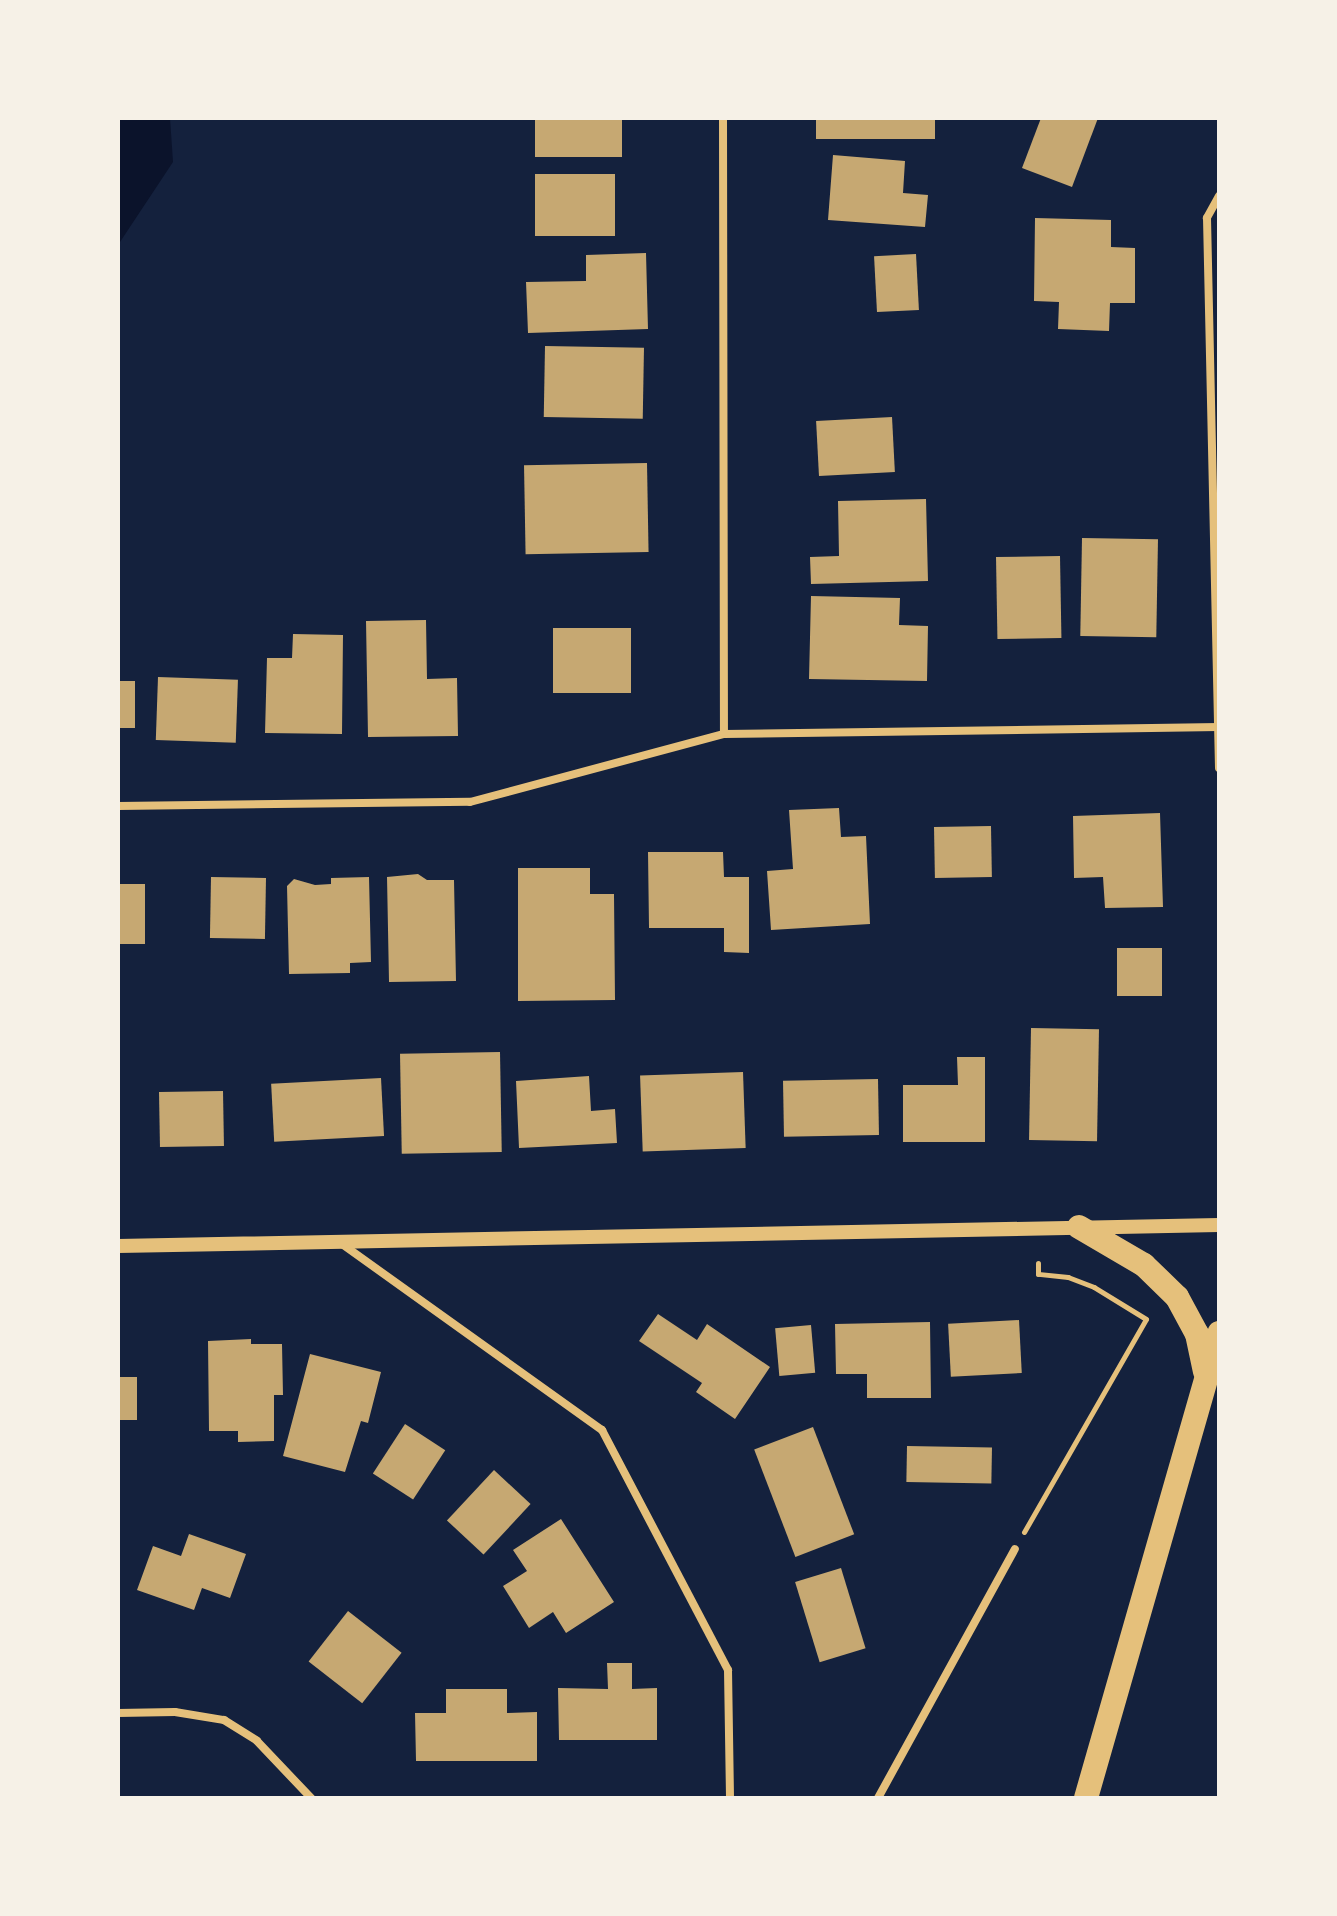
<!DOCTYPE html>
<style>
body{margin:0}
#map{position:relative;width:1337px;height:1916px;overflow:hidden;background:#14213d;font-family:Arial,sans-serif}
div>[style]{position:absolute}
.water>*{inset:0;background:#0b132b}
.building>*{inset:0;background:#c6a872;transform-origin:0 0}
.path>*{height:5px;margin:-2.5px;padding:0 2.5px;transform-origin:2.5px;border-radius:2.5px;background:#e5c07b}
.minor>*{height:8px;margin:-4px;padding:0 4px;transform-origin:4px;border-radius:4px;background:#e5c07b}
.tertiary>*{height:14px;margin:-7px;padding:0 7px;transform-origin:7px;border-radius:7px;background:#e5c07b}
.motorway>*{height:24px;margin:-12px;padding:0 12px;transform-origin:12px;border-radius:12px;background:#e5c07b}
span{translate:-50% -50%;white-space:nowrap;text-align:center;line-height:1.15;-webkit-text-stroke:7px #f6f1e7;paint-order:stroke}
.frame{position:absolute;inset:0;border:120px solid #f6f1e7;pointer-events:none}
</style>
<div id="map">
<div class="water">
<div style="clip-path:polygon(118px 118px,170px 118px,173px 162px,118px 245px)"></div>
</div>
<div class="building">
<div style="left:535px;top:118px;width:87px;height:39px"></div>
<div style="left:816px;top:118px;width:119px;height:21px"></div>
<div style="clip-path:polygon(1041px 118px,1098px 118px,1072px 187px,1022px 168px)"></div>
<div style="clip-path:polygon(833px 155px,905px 161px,903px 193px,928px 195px,925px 227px,828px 220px)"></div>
<div style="left:535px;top:174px;width:80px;height:62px"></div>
<div style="clip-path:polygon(1035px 218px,1111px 220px,1111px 247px,1135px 248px,1135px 303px,1110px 303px,1109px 331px,1058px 329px,1059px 302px,1034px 301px)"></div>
<div style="clip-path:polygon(646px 253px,648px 329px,528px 333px,526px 282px,586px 281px,586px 255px)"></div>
<div style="left:916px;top:254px;width:56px;height:42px;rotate:87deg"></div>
<div style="left:545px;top:346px;width:99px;height:71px;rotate:1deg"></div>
<div style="left:892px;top:417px;width:55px;height:76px;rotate:87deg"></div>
<div style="left:647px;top:463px;width:89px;height:123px;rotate:89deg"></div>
<div style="clip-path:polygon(926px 499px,928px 581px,811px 584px,810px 557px,839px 556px,838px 501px)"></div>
<div style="left:1082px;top:538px;width:76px;height:98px;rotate:1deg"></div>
<div style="left:1060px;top:556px;width:82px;height:64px;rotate:89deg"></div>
<div style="clip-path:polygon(811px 596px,900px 598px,899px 625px,928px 626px,927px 681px,809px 679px)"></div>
<div style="clip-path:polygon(426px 620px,427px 679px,457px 678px,458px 736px,368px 737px,366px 621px)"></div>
<div style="left:631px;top:628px;width:65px;height:78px;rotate:90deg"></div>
<div style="clip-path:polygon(293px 634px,343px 635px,342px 734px,265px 733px,267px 658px,292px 658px)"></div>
<div style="left:158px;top:677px;width:80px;height:63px;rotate:2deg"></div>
<div style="left:118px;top:681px;width:17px;height:47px"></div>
<div style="clip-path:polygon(839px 808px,841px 837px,866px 836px,870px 924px,771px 930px,767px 871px,793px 869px,789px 810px)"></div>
<div style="clip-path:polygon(1160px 813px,1163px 907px,1105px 908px,1103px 877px,1074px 878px,1073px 816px)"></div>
<div style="left:991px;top:826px;width:51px;height:57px;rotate:89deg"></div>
<div style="clip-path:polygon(648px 852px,723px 852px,724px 877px,749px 877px,749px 953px,724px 952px,724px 928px,649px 928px)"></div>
<div style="clip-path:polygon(518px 868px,590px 868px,590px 894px,614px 894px,615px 1000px,518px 1001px)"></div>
<div style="clip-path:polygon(418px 874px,427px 880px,454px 880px,456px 981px,389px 982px,387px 877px)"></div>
<div style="left:211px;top:877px;width:55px;height:61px;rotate:1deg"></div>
<div style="clip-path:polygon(369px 877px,371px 962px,350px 963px,350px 973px,289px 974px,287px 886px,294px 879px,315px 885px,331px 884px,331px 878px)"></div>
<div style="left:118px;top:884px;width:27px;height:60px"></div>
<div style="left:1117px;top:948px;width:45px;height:48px"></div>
<div style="left:1031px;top:1028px;width:68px;height:112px;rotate:1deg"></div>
<div style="left:500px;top:1052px;width:100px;height:100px;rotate:89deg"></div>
<div style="clip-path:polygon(957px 1057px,985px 1057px,985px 1142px,903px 1142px,903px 1085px,958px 1085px)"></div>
<div style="left:743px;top:1072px;width:76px;height:103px;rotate:88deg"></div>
<div style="clip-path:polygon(589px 1076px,591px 1111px,615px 1109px,617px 1143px,519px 1148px,516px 1081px)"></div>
<div style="left:381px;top:1078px;width:58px;height:110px;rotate:87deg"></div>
<div style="left:878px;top:1079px;width:56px;height:95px;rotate:89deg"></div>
<div style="left:223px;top:1091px;width:55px;height:64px;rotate:89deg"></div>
<div style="clip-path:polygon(658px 1314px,697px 1340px,707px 1324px,770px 1367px,735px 1419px,696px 1392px,702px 1383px,639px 1341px)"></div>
<div style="left:1019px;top:1320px;width:53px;height:71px;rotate:87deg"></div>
<div style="clip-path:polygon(930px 1322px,931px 1398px,867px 1398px,867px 1374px,836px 1374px,835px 1324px)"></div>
<div style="left:811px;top:1325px;width:48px;height:36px;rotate:85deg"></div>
<div style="clip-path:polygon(251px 1339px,251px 1344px,282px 1344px,283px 1395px,274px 1395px,274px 1441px,238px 1442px,238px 1431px,209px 1431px,208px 1341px)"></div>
<div style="clip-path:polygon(310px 1354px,381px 1372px,368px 1423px,361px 1421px,345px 1472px,283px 1456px)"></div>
<div style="left:118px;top:1377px;width:19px;height:43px"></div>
<div style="left:405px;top:1424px;width:48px;height:59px;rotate:33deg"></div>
<div style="left:813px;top:1427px;width:115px;height:63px;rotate:69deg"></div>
<div style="left:907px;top:1446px;width:85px;height:36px;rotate:1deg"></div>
<div style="left:494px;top:1470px;width:50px;height:69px;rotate:43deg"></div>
<div style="clip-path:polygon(561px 1519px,614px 1602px,566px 1633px,553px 1612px,529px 1628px,503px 1586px,527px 1571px,513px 1550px)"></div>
<div style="clip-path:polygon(189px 1534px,246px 1554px,230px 1598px,202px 1588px,194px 1610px,137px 1590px,153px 1546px,181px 1556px)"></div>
<div style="left:841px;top:1568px;width:84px;height:48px;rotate:73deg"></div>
<div style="left:348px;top:1611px;width:68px;height:64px;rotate:38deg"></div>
<div style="clip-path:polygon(607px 1663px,632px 1663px,632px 1689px,657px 1688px,657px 1740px,559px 1740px,558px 1688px,608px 1689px)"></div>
<div style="clip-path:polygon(446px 1689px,507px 1689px,507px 1713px,537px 1712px,537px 1761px,416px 1761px,415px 1713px,446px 1713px)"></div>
</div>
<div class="path">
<div style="left:1024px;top:1532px;width:245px;rotate:-60.2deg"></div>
<div style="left:1146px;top:1319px;width:61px;rotate:-148.4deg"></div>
<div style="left:1094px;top:1287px;width:28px;rotate:-159deg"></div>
<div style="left:1068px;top:1277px;width:30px;rotate:-174deg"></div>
<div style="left:1038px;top:1274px;width:11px;rotate:-90deg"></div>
</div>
<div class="minor">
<div style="left:723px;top:118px;width:616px;rotate:89.91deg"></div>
<div style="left:1219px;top:196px;width:25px;rotate:119deg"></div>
<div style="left:1207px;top:218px;width:550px;rotate:88.75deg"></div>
<div style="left:118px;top:806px;width:352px;rotate:-0.7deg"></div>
<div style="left:470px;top:802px;width:263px;rotate:-15deg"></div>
<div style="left:724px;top:734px;width:495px;rotate:-0.8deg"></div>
<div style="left:342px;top:1244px;width:320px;rotate:35.6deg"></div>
<div style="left:602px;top:1430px;width:271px;rotate:62.3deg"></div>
<div style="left:728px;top:1670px;width:128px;rotate:89.1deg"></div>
<div style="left:118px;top:1713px;width:57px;rotate:-1deg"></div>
<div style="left:175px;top:1712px;width:50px;rotate:9.3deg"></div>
<div style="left:224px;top:1720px;width:39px;rotate:32deg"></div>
<div style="left:257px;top:1741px;width:79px;rotate:46.5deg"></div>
<div style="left:878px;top:1798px;width:284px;rotate:-61.2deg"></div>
</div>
<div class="tertiary">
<div style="left:118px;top:1246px;width:1101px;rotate:-1.09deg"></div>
</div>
<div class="motorway">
<div style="left:1079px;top:1227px;width:75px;rotate:30.3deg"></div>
<div style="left:1144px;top:1265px;width:46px;rotate:44.1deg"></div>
<div style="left:1177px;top:1297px;width:42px;rotate:61.6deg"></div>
<div style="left:1197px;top:1334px;width:38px;rotate:78deg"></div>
<div style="left:1086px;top:1798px;width:484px;rotate:-74deg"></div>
</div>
<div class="frame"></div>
</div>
